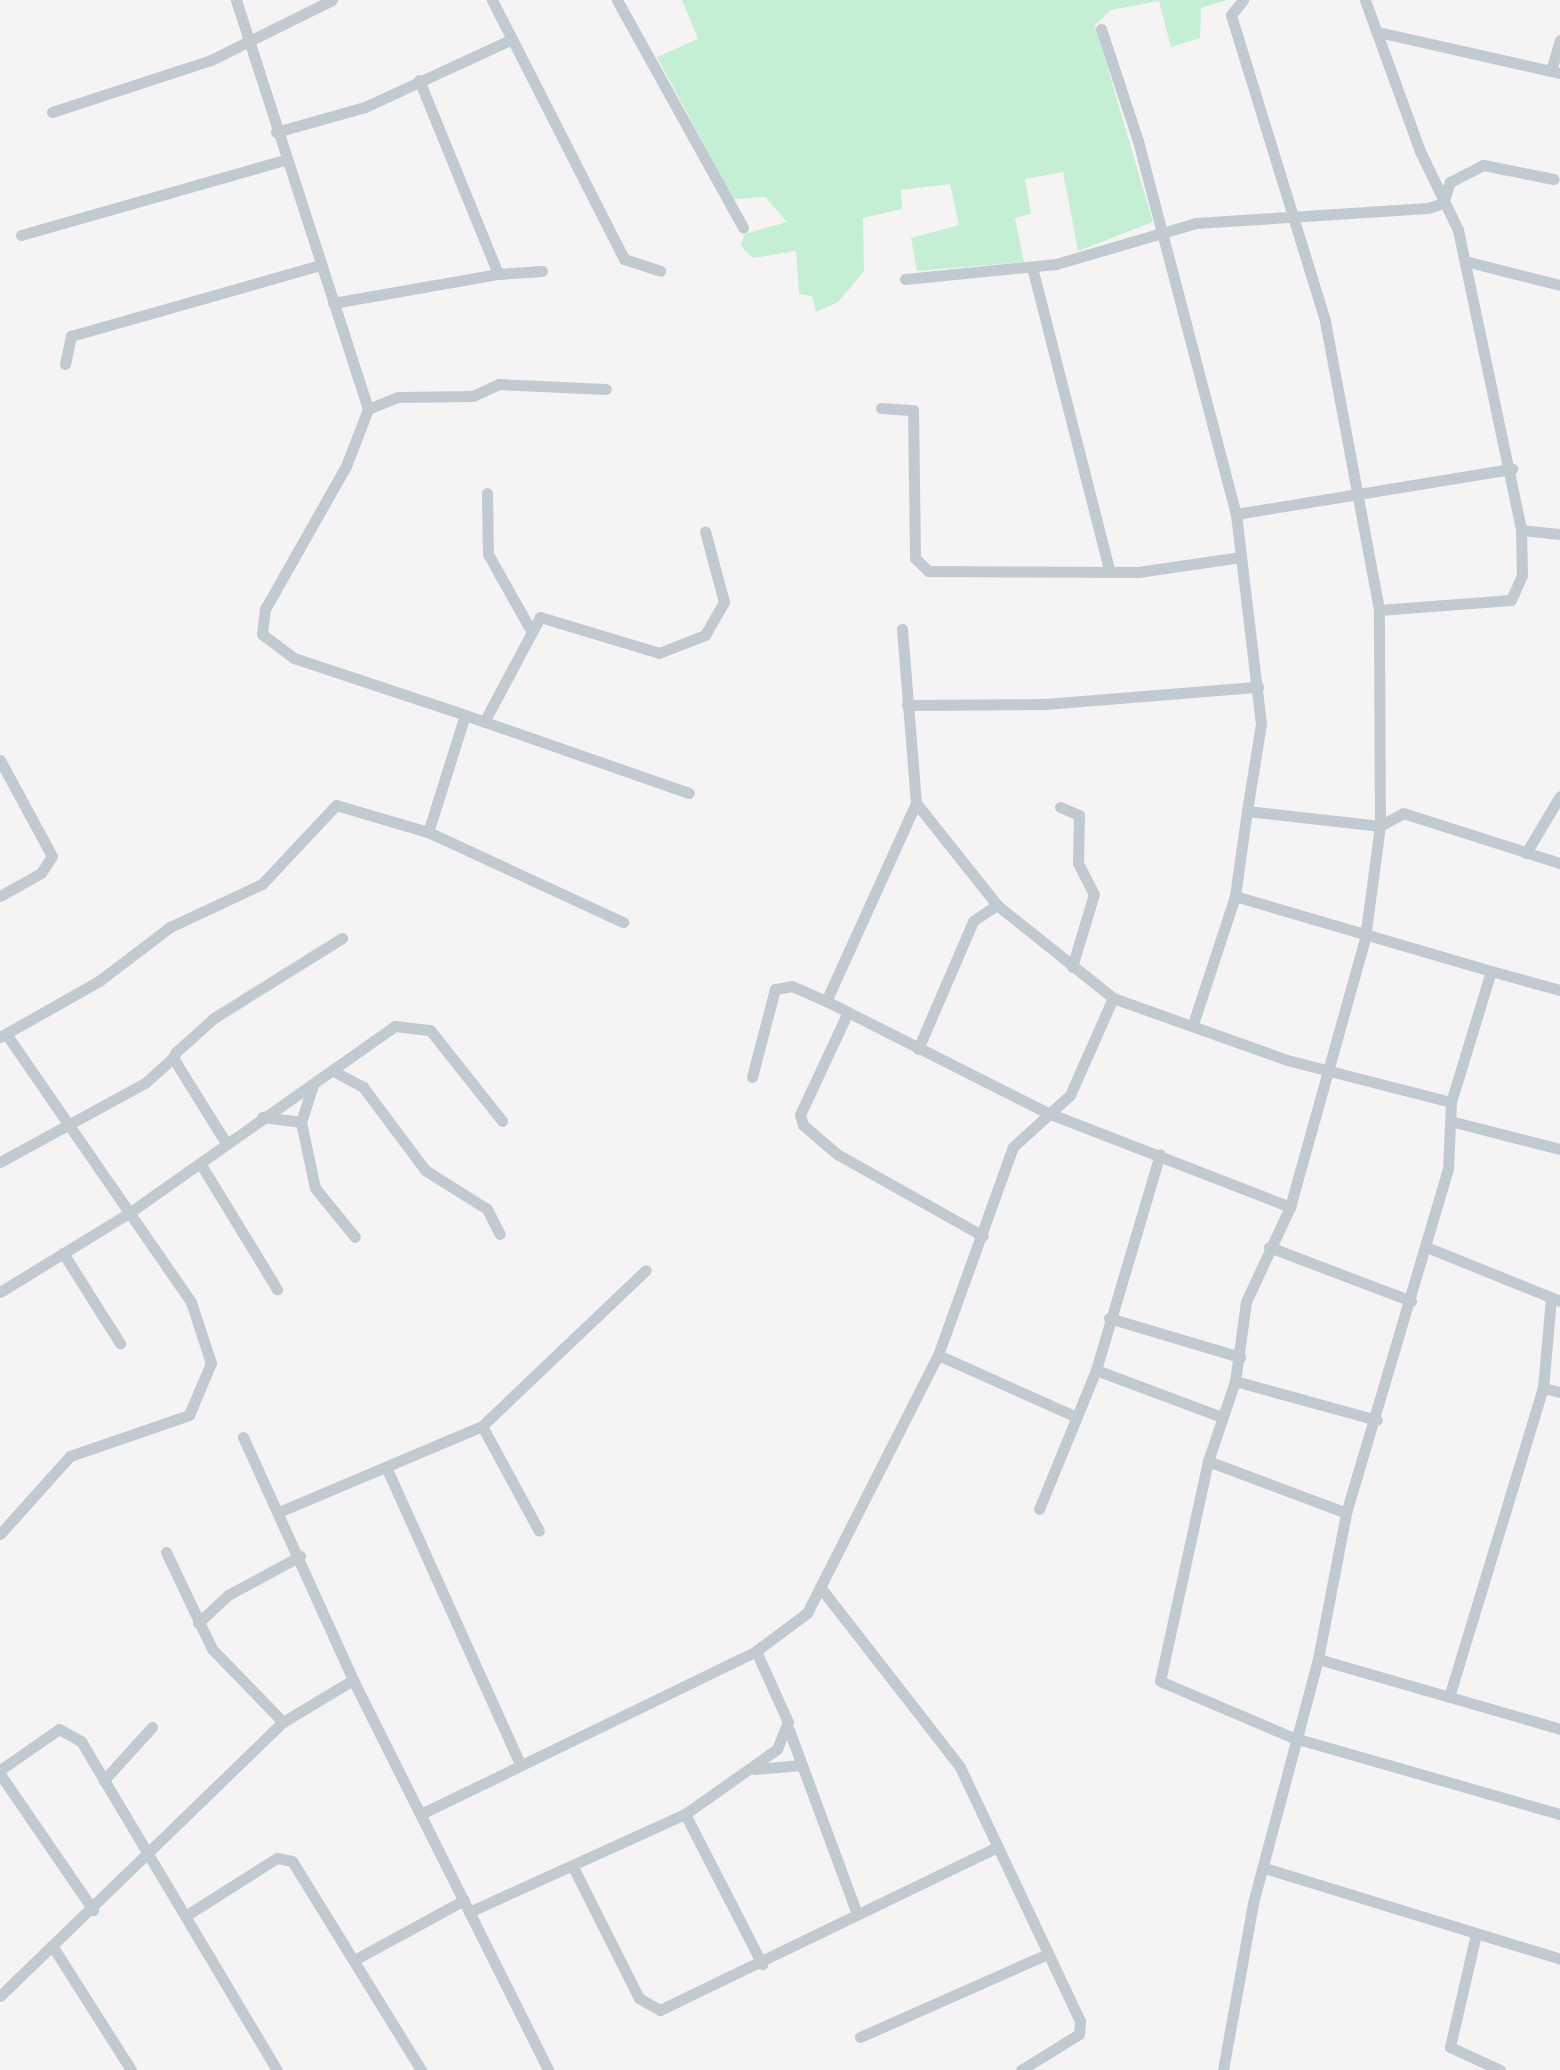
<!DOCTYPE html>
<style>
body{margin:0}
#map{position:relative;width:1560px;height:2070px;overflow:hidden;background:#f5f3f3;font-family:Ubuntu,sans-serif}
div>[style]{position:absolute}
.green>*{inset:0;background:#c5efd4}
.street>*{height:11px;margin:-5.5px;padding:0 5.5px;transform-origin:5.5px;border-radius:5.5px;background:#c2cad1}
span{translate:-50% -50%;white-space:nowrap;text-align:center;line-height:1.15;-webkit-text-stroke:8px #fff;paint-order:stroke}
</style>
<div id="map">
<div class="green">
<div style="clip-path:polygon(682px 0,1227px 0,1201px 8px,1200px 38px,1171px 47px,1159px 1px,1111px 10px,1095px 25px,1153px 222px,1078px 251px,1063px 172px,1025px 179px,1031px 214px,1015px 218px,1024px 262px,917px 271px,911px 238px,959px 225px,950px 184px,901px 190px,902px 209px,863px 218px,864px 271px,838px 302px,816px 312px,812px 296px,799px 294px,796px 251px,753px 258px,741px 246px,744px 234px,787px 222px,765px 197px,733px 199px,657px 57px,698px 39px)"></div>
</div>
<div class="street">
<div style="left:236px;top:0;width:430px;rotate:72.1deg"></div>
<div style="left:368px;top:409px;width:61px;rotate:111.1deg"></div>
<div style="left:346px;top:466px;width:164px;rotate:119.5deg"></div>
<div style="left:265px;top:609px;width:25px;rotate:97deg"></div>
<div style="left:262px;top:634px;width:40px;rotate:37deg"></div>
<div style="left:294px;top:658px;width:180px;rotate:18.4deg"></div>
<div style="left:465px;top:715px;width:123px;rotate:107.5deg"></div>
<div style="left:492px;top:0;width:44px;rotate:62.9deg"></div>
<div style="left:617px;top:0;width:260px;rotate:61deg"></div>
<div style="left:1243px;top:0;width:19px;rotate:129deg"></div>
<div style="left:1231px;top:15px;width:320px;rotate:72.9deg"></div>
<div style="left:1325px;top:321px;width:294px;rotate:79.4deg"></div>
<div style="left:1365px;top:0;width:161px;rotate:70deg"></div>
<div style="left:1420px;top:151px;width:88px;rotate:64.3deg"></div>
<div style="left:1458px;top:230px;width:307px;rotate:78.1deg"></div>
<div style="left:1521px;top:530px;width:39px;rotate:6deg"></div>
<div style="left:1101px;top:29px;width:118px;rotate:71.7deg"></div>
<div style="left:1138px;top:141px;width:386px;rotate:75.3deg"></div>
<div style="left:1378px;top:32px;width:187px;rotate:12.7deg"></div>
<div style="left:1551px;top:71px;width:32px;rotate:-74deg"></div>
<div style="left:419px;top:80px;width:209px;rotate:67.8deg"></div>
<div style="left:498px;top:274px;width:44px;rotate:-3.9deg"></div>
<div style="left:52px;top:112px;width:167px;rotate:-18.1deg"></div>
<div style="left:211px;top:60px;width:135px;rotate:-26.4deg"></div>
<div style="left:276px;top:132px;width:92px;rotate:-15.7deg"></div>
<div style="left:365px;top:107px;width:162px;rotate:-24.8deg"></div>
<div style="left:512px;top:39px;width:247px;rotate:63deg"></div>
<div style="left:624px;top:259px;width:38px;rotate:18deg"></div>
<div style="left:21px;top:235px;width:273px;rotate:-15.9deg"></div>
<div style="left:1465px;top:261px;width:98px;rotate:14.2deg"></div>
<div style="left:1032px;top:267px;width:312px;rotate:75.7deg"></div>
<div style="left:905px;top:279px;width:152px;rotate:-5.7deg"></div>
<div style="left:1056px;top:264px;width:146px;rotate:-16.3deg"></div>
<div style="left:1196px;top:223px;width:232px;rotate:-3.7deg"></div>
<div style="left:1428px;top:208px;width:16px;rotate:-18deg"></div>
<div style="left:1443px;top:203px;width:22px;rotate:-72deg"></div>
<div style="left:1450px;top:182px;width:37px;rotate:-27deg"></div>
<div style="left:1483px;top:165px;width:72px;rotate:11.2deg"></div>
<div style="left:333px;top:303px;width:168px;rotate:-10deg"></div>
<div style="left:65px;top:364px;width:29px;rotate:-78deg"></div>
<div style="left:71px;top:336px;width:259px;rotate:-15.9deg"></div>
<div style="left:881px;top:408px;width:32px;rotate:4deg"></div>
<div style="left:913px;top:410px;width:148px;rotate:89.2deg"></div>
<div style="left:915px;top:558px;width:18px;rotate:45deg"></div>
<div style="left:928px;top:571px;width:210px;rotate:0.3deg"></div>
<div style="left:1138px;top:572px;width:104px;rotate:-8.3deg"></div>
<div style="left:368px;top:409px;width:32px;rotate:-22deg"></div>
<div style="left:398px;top:397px;width:75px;rotate:-0.8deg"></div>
<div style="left:473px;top:396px;width:29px;rotate:-25deg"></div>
<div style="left:499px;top:384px;width:107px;rotate:2.7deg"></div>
<div style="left:487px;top:493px;width:61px;rotate:89.1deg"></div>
<div style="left:488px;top:554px;width:84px;rotate:60.7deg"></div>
<div style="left:902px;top:629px;width:175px;rotate:85.4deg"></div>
<div style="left:916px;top:803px;width:130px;rotate:51.5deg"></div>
<div style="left:997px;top:905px;width:149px;rotate:38.7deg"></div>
<div style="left:907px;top:705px;width:138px;rotate:-0.4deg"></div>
<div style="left:1045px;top:704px;width:214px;rotate:-4.6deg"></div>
<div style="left:465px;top:715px;width:237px;rotate:19.2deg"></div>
<div style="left:484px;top:722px;width:119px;rotate:-61.9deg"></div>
<div style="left:540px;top:617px;width:124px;rotate:16.8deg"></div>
<div style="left:659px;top:653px;width:49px;rotate:-21.4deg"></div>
<div style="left:705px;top:635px;width:38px;rotate:-60deg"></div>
<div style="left:724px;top:602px;width:73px;rotate:-105deg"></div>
<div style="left:0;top:760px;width:109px;rotate:61.6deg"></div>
<div style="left:52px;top:856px;width:20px;rotate:123deg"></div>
<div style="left:41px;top:873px;width:47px;rotate:150.7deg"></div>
<div style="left:916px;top:803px;width:217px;rotate:114.4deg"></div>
<div style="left:826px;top:1001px;width:249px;rotate:26.8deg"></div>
<div style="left:1048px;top:1113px;width:260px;rotate:21.2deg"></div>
<div style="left:1290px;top:1207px;width:279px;rotate:-74.4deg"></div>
<div style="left:1365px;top:938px;width:113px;rotate:-82.4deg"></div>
<div style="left:1380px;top:826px;width:216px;rotate:-90.3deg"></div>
<div style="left:1379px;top:610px;width:132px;rotate:-4.3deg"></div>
<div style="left:1511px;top:600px;width:27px;rotate:-66deg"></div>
<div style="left:1522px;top:575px;width:45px;rotate:-91.3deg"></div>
<div style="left:1060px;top:807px;width:21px;rotate:23deg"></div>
<div style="left:1079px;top:815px;width:48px;rotate:91.2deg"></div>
<div style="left:1078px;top:863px;width:35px;rotate:63deg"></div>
<div style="left:1094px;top:894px;width:76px;rotate:106.8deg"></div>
<div style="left:1247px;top:811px;width:88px;rotate:-80.9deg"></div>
<div style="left:1261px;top:724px;width:211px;rotate:-96.8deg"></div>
<div style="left:1236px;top:514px;width:280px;rotate:-9.3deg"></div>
<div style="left:1526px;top:853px;width:66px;rotate:-59.2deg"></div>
<div style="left:1491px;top:971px;width:72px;rotate:15.4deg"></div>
<div style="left:847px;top:1014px;width:111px;rotate:115deg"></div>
<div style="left:800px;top:1115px;width:10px;rotate:73deg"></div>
<div style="left:803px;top:1125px;width:45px;rotate:40.5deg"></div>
<div style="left:837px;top:1154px;width:167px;rotate:29.3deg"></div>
<div style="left:1193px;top:1024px;width:135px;rotate:-71.8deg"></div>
<div style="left:0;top:1037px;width:114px;rotate:-29.5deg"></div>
<div style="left:99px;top:981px;width:89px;rotate:-37.3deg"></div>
<div style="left:170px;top:927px;width:102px;rotate:-25.1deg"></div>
<div style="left:262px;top:884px;width:108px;rotate:-46.9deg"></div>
<div style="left:336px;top:805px;width:96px;rotate:16.4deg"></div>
<div style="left:428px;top:832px;width:215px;rotate:24.8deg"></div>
<div style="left:918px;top:1049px;width:139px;rotate:-66.7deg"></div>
<div style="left:973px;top:921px;width:29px;rotate:-34deg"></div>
<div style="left:337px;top:1073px;width:30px;rotate:28deg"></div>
<div style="left:363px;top:1087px;width:104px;rotate:53.2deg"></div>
<div style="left:425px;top:1170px;width:73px;rotate:32.2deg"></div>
<div style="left:487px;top:1209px;width:28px;rotate:63deg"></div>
<div style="left:752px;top:1077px;width:91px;rotate:-75.4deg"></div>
<div style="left:775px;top:989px;width:17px;rotate:-10deg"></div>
<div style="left:792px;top:986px;width:37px;rotate:24deg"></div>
<div style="left:262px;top:1117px;width:39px;rotate:7deg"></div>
<div style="left:301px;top:1122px;width:67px;rotate:78deg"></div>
<div style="left:315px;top:1188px;width:63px;rotate:50.8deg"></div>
<div style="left:301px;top:1122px;width:40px;rotate:-72deg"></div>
<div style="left:1454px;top:1122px;width:109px;rotate:14.3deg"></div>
<div style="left:226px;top:1143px;width:100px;rotate:-121.9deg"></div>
<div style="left:173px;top:1058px;width:7px;rotate:-63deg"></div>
<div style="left:176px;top:1052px;width:51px;rotate:-41.8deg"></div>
<div style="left:214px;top:1018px;width:151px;rotate:-32deg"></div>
<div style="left:0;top:1162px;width:165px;rotate:-28.6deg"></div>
<div style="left:145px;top:1083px;width:38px;rotate:-42deg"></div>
<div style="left:200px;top:1163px;width:148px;rotate:58.6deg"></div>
<div style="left:1290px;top:1207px;width:105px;rotate:114.9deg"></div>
<div style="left:1246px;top:1302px;width:80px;rotate:97.9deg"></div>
<div style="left:1235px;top:1381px;width:84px;rotate:108.6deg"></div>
<div style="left:1208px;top:1461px;width:147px;rotate:20.6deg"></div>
<div style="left:1269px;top:1247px;width:152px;rotate:20.8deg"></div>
<div style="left:1429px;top:1248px;width:141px;rotate:22deg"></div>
<div style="left:63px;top:1253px;width:107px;rotate:57.7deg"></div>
<div style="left:0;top:1292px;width:151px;rotate:-31.5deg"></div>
<div style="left:129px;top:1213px;width:325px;rotate:-35.1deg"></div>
<div style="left:395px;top:1026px;width:35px;rotate:7deg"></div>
<div style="left:430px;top:1030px;width:116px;rotate:51.6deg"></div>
<div style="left:1109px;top:1318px;width:137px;rotate:16.6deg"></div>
<div style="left:938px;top:1355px;width:147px;rotate:24.1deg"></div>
<div style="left:1096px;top:1370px;width:225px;rotate:-73.5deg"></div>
<div style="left:1235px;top:1381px;width:147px;rotate:15.4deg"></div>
<div style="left:1543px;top:1388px;width:17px;rotate:13deg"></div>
<div style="left:482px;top:1426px;width:119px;rotate:61.5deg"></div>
<div style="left:243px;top:1437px;width:267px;rotate:65.6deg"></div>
<div style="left:1208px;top:1461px;width:225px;rotate:102.3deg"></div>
<div style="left:1160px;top:1681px;width:142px;rotate:23.1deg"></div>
<div style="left:1291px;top:1737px;width:280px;rotate:16deg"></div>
<div style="left:386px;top:1467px;width:326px;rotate:65.7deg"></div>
<div style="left:1039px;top:1509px;width:150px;rotate:-67.7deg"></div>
<div style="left:1096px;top:1370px;width:131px;rotate:20.5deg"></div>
<div style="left:281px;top:1511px;width:218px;rotate:-22.9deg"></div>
<div style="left:482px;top:1426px;width:226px;rotate:-43.6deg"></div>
<div style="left:0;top:1534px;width:105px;rotate:-48.1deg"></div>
<div style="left:70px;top:1456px;width:126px;rotate:-19deg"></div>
<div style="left:189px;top:1415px;width:56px;rotate:-67.1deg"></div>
<div style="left:211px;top:1363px;width:64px;rotate:-108.2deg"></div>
<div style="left:191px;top:1302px;width:326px;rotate:-124.6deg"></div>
<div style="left:166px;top:1552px;width:107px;rotate:64.6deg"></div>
<div style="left:212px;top:1649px;width:102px;rotate:45.8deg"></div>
<div style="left:820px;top:1587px;width:228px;rotate:52.1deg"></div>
<div style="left:960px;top:1767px;width:281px;rotate:64.7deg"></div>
<div style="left:1080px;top:2021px;width:13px;rotate:94deg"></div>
<div style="left:1079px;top:2034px;width:68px;rotate:148.2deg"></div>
<div style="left:198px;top:1623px;width:41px;rotate:-43deg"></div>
<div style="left:228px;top:1595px;width:82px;rotate:-28.4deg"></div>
<div style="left:1318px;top:1659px;width:252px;rotate:16.1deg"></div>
<div style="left:1449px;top:1697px;width:323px;rotate:-73.1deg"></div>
<div style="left:1543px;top:1388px;width:89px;rotate:-84.9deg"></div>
<div style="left:152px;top:1727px;width:72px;rotate:132.2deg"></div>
<div style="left:104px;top:1780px;width:338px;rotate:59.2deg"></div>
<div style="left:789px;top:1730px;width:196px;rotate:69.7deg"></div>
<div style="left:755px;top:1769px;width:46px;rotate:-5deg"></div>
<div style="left:0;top:1770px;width:72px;rotate:-34.8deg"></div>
<div style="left:59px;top:1729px;width:25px;rotate:29deg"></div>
<div style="left:81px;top:1741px;width:45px;rotate:59.5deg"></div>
<div style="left:0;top:1774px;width:165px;rotate:55.6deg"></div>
<div style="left:423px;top:1813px;width:370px;rotate:-25.9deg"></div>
<div style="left:756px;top:1651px;width:64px;rotate:-36.7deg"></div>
<div style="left:807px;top:1613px;width:289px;rotate:-63.1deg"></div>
<div style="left:938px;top:1355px;width:221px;rotate:-70.2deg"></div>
<div style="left:1013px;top:1147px;width:77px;rotate:-42.4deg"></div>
<div style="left:1070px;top:1095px;width:106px;rotate:-66.1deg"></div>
<div style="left:1113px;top:998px;width:185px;rotate:19.6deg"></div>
<div style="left:1287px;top:1060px;width:169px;rotate:14.4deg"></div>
<div style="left:1451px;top:1102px;width:137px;rotate:-73deg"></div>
<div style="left:1491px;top:971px;width:267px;rotate:-163.7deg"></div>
<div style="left:1235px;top:896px;width:86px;rotate:-82deg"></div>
<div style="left:1247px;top:811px;width:134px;rotate:6.4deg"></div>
<div style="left:1380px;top:826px;width:26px;rotate:-29deg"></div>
<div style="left:1403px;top:813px;width:165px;rotate:17.7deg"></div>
<div style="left:685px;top:1814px;width:169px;rotate:62.8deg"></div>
<div style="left:573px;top:1867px;width:147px;rotate:63.3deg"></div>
<div style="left:639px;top:1998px;width:24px;rotate:30deg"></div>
<div style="left:660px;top:2010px;width:374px;rotate:-25.8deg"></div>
<div style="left:1265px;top:1868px;width:309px;rotate:17.1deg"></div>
<div style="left:469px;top:1912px;width:237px;rotate:-24.4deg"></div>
<div style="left:685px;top:1814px;width:113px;rotate:-35.2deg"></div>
<div style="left:777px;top:1749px;width:29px;rotate:-68deg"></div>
<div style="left:788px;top:1722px;width:78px;rotate:-114.3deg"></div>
<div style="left:190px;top:1913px;width:103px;rotate:-32.3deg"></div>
<div style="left:277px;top:1858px;width:15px;rotate:11deg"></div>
<div style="left:292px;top:1861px;width:246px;rotate:58.3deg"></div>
<div style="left:1476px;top:1934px;width:116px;rotate:103deg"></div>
<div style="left:1450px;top:2047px;width:55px;rotate:24.7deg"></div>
<div style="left:53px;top:1947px;width:146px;rotate:57.6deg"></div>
<div style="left:356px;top:1959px;width:123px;rotate:-28.6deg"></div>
<div style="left:0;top:1996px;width:394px;rotate:-44.1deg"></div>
<div style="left:283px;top:1722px;width:82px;rotate:-31deg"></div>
<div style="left:353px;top:1680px;width:436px;rotate:63.4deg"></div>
<div style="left:860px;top:2037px;width:205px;rotate:-23.9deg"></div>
<div style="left:1223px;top:2070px;width:170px;rotate:-79.8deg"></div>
<div style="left:1253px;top:1903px;width:253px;rotate:-75.1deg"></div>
<div style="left:1318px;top:1659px;width:149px;rotate:-79.1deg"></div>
<div style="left:1346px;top:1513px;width:359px;rotate:-73.5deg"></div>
<div style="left:1448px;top:1169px;width:67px;rotate:-87.4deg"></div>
</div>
</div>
